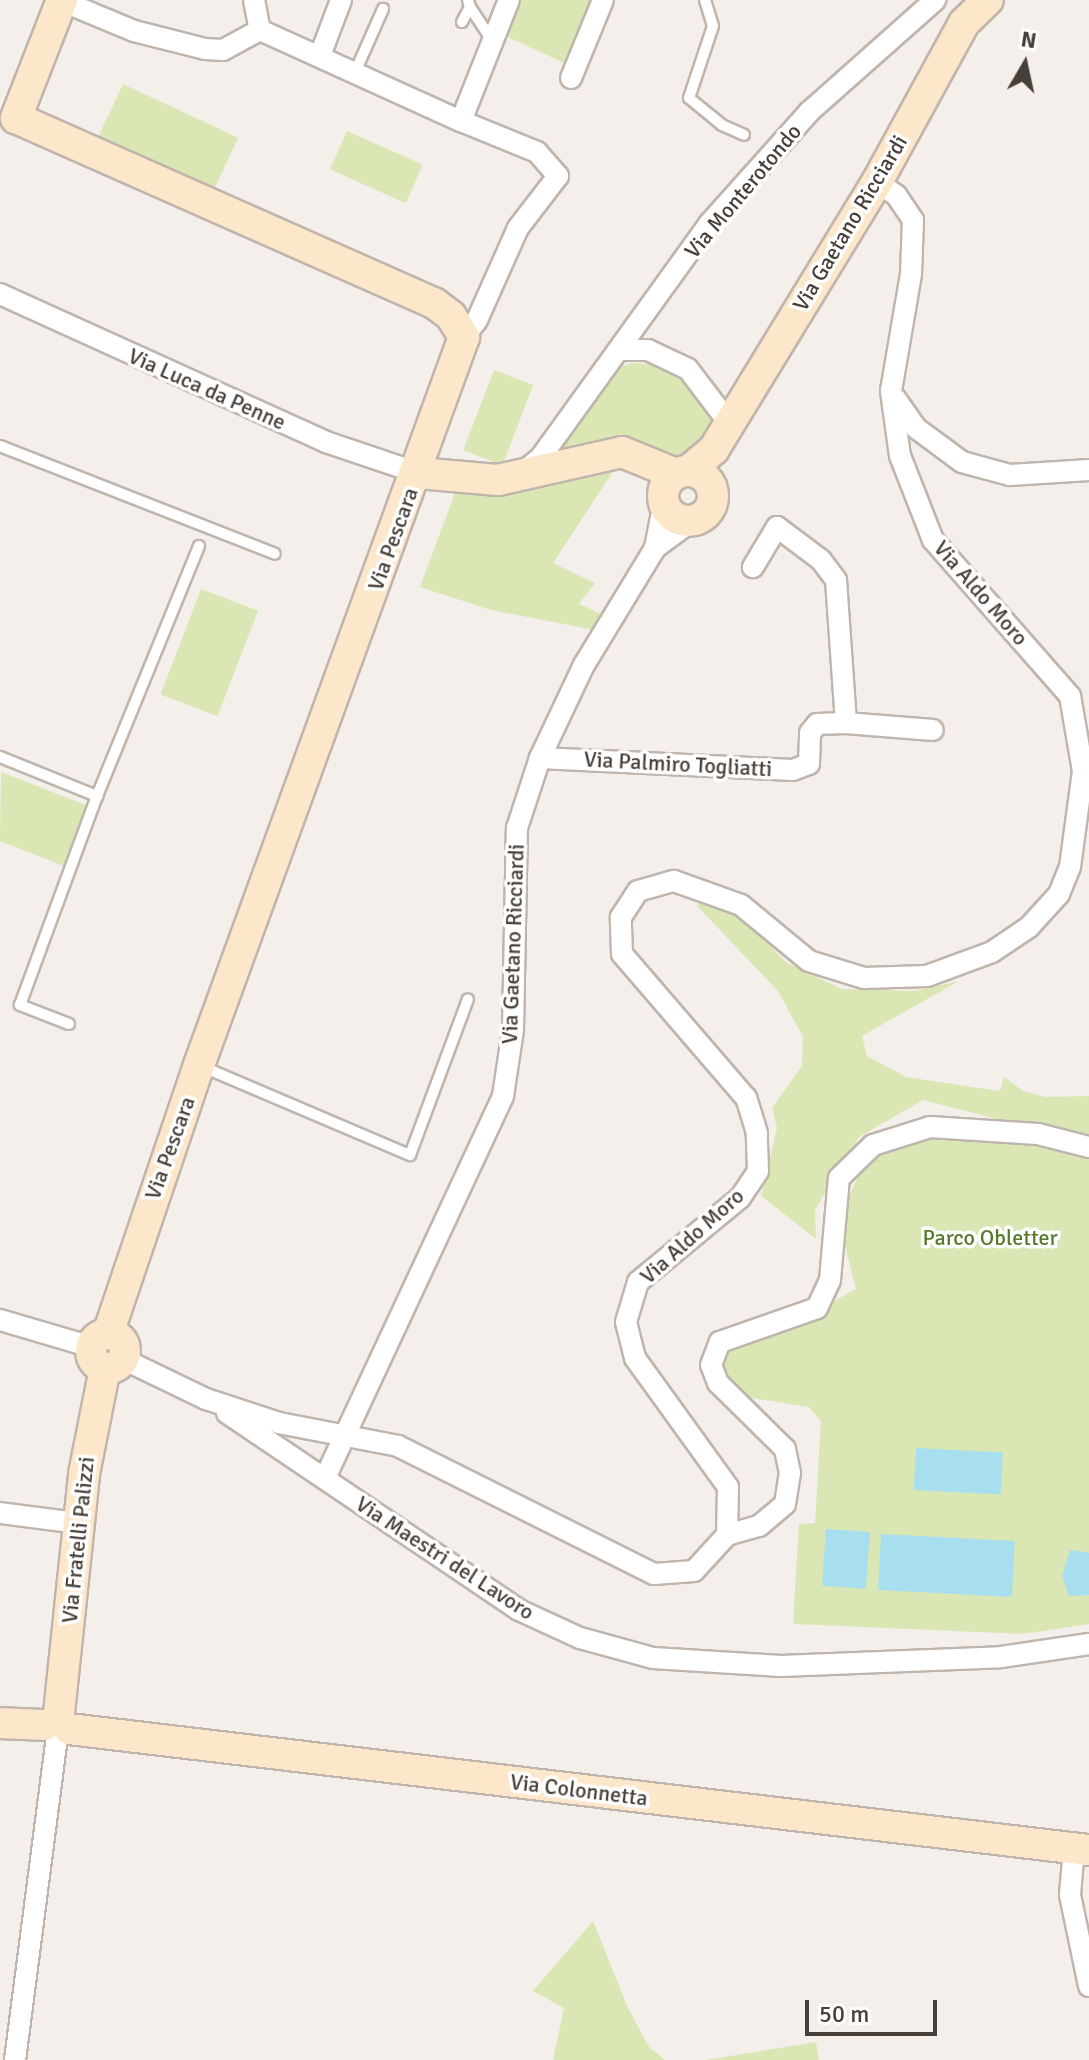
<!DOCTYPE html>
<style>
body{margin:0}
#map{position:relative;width:1089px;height:2060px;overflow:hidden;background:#f4efea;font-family:Signika,sans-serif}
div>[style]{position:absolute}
.green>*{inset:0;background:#dae7b4;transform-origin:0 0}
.water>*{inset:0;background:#a8dfee;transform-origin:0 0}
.roads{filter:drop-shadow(2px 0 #c0b5ac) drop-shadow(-2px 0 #c0b5ac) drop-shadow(0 2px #c0b5ac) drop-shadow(0 -2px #c0b5ac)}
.lane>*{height:10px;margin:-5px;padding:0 5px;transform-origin:5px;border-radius:5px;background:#fff}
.street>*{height:20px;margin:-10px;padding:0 10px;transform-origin:10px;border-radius:10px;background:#fff}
.secondary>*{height:30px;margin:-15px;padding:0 15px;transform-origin:15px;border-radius:15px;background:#fde7cb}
.secondary>.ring{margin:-15px;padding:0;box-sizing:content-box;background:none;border:30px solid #fde7cb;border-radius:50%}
span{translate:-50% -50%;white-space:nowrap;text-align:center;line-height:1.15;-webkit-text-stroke:7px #fff;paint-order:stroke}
.street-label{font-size:22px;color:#483f38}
.park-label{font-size:22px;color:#58792c}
.north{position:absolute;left:985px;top:24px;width:80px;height:80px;-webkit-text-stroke:6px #fff;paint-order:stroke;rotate:9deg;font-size:22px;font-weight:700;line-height:32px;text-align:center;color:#483f38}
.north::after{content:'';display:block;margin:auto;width:28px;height:36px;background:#483f38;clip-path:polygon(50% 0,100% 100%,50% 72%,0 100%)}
.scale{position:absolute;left:805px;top:2000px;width:132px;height:36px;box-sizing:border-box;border:4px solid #483f38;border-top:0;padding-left:10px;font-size:24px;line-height:28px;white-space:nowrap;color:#483f38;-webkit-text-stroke:6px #fff;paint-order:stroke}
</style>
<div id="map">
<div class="green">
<div style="clip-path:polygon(521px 0,591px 0,564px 63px,506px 36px)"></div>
<div style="left:123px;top:84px;width:127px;height:58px;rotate:25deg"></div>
<div style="left:347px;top:131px;width:83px;height:42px;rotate:24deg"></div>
<div style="clip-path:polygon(632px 363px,656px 364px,690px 382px,715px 427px,676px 465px,560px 453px,613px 369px)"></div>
<div style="left:494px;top:370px;width:42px;height:86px;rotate:21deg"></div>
<div style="clip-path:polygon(618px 464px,553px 563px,595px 583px,579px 604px,606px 616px,595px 630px,491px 610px,420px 587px,455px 493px,575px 479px)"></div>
<div style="left:201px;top:589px;width:61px;height:113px;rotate:21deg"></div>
<div style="clip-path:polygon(1px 772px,88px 806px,64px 866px,0 841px)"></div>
<div style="clip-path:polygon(701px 900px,733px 909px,787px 963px,842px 989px,915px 991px,959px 981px,862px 1036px,867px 1056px,906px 1077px,1000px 1091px,1004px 1077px,1023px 1091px,1045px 1097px,1089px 1096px,1089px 1143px,923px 1100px,859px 1137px,815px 1210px,816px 1239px,761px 1196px,777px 1128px,772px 1108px,802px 1066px,803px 1037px,778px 991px,697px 906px)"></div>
<div style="clip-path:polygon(932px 1138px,1036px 1140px,1089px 1154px,1089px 1624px,1023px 1634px,793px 1624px,799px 1524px,815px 1523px,821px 1421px,809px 1407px,752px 1398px,734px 1388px,721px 1370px,727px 1352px,749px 1336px,793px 1324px,856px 1289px,843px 1237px,848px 1199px,857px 1179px,878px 1151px)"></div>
<div style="clip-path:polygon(593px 1921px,628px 2008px,649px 2047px,665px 2060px,553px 2060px,564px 2008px,533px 1991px)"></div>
<div style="clip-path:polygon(816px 2042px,819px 2060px,706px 2060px)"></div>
</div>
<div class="water">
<div style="left:916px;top:1448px;width:87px;height:42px;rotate:3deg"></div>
<div style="left:826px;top:1529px;width:44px;height:57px;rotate:4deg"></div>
<div style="left:881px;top:1534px;width:134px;height:56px;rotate:3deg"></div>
<div style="clip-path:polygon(1070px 1550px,1089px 1553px,1089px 1595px,1069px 1596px,1062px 1575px)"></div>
</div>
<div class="roads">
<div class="lane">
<div style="left:705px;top:0;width:27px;rotate:73deg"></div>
<div style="left:713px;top:26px;width:76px;rotate:108.4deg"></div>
<div style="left:689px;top:98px;width:43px;rotate:39.3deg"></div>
<div style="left:722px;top:125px;width:24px;rotate:24deg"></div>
<div style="left:470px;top:7px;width:42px;rotate:56.7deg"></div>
<div style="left:462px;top:22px;width:17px;rotate:-62deg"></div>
<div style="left:470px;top:7px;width:7px;rotate:-106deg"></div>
<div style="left:356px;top:70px;width:67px;rotate:-66.1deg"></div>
<div style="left:0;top:446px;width:295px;rotate:21.4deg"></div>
<div style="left:0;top:757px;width:105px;rotate:21.9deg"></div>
<div style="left:69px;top:1024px;width:53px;rotate:-158.8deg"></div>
<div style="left:20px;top:1005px;width:223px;rotate:-69.8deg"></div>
<div style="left:97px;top:796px;width:270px;rotate:-67.8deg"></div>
<div style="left:201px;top:1066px;width:227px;rotate:23.1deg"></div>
<div style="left:410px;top:1155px;width:166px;rotate:-69.6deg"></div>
</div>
<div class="street">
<div style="left:254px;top:0;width:31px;rotate:79deg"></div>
<div style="left:62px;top:1px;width:78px;rotate:22.6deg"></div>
<div style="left:134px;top:31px;width:73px;rotate:14.2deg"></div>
<div style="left:205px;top:49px;width:18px;rotate:3deg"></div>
<div style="left:223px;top:50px;width:42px;rotate:-28.4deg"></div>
<div style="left:260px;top:30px;width:221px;rotate:24.4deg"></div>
<div style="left:461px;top:121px;width:130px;rotate:-68.4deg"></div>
<div style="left:321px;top:53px;width:57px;rotate:-69.3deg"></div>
<div style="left:571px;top:78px;width:84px;rotate:-67.7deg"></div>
<div style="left:461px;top:121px;width:82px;rotate:22.2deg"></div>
<div style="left:537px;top:152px;width:32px;rotate:49deg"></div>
<div style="left:558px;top:176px;width:66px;rotate:127.6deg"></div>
<div style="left:518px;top:228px;width:101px;rotate:114deg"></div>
<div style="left:477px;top:320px;width:21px;rotate:127deg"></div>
<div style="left:0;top:294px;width:358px;rotate:24.4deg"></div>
<div style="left:326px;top:442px;width:97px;rotate:18.6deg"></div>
<div style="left:620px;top:350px;width:28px"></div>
<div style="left:648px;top:350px;width:44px;rotate:25.4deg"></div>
<div style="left:688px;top:369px;width:68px;rotate:52.8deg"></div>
<div style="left:895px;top:398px;width:37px;rotate:55deg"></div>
<div style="left:916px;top:428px;width:57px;rotate:36.5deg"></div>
<div style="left:962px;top:462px;width:50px;rotate:15.2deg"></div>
<div style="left:1010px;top:475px;width:79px;rotate:-3.6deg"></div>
<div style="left:524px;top:471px;width:22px;rotate:-39deg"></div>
<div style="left:541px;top:457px;width:287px;rotate:-54.2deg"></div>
<div style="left:709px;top:224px;width:150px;rotate:-48.2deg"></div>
<div style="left:809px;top:112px;width:169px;rotate:-41.6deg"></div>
<div style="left:655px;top:548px;width:47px;rotate:-36.4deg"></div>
<div style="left:846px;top:723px;width:87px;rotate:4.6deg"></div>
<div style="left:540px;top:758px;width:253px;rotate:2.7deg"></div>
<div style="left:793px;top:770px;width:17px;rotate:-21deg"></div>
<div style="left:809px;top:764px;width:31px;rotate:-88deg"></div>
<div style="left:810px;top:733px;width:11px;rotate:-52deg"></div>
<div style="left:817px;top:724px;width:29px;rotate:-2deg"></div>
<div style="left:846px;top:723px;width:143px;rotate:-94deg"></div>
<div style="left:836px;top:580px;width:25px;rotate:-127deg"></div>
<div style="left:821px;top:560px;width:55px;rotate:-143.1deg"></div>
<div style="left:777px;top:527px;width:47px;rotate:121deg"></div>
<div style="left:0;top:1320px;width:96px;rotate:16.4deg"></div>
<div style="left:123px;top:1359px;width:92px;rotate:25.7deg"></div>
<div style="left:206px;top:1399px;width:77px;rotate:18.2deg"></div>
<div style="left:279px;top:1423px;width:121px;rotate:10.9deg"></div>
<div style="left:398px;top:1446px;width:286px;rotate:26.6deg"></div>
<div style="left:654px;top:1574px;width:40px;rotate:-4.3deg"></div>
<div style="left:694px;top:1571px;width:49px;rotate:-47.5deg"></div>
<div style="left:727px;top:1535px;width:48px;rotate:-88.8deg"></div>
<div style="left:728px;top:1487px;width:159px;rotate:-125.8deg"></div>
<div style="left:635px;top:1358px;width:37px;rotate:-104deg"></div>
<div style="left:626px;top:1322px;width:42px;rotate:-73.3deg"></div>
<div style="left:638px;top:1282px;width:132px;rotate:-39.5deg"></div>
<div style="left:740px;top:1198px;width:32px;rotate:-56deg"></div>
<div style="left:758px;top:1171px;width:38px;rotate:-92deg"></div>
<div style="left:757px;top:1133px;width:37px;rotate:-107deg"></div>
<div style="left:746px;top:1098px;width:190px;rotate:-130.7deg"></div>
<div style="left:622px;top:954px;width:37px;rotate:-92deg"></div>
<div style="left:621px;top:917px;width:31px;rotate:-57deg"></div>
<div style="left:638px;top:891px;width:37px;rotate:-16deg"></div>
<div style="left:674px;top:881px;width:71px;rotate:19.7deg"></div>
<div style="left:741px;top:905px;width:88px;rotate:39.5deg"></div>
<div style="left:809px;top:961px;width:58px;rotate:17.2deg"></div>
<div style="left:864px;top:978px;width:63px;rotate:-1.8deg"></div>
<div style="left:927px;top:976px;width:69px;rotate:-20.3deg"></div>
<div style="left:992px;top:952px;width:45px;rotate:-34deg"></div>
<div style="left:1029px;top:927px;width:45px;rotate:-47.7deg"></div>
<div style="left:1059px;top:894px;width:29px;rotate:-68deg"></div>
<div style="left:1070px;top:867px;width:97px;rotate:-82.3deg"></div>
<div style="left:1083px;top:771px;width:76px;rotate:-99.8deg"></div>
<div style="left:1070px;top:696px;width:208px;rotate:-131.3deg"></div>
<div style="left:933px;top:540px;width:90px;rotate:-111.4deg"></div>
<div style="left:900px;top:456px;width:66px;rotate:-97.9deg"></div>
<div style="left:891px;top:391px;width:119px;rotate:-80.3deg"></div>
<div style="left:911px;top:274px;width:54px;rotate:-87.9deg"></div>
<div style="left:913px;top:220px;width:30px;rotate:-124deg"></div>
<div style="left:896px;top:195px;width:23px;rotate:-146deg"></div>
<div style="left:227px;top:1413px;width:352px;rotate:34deg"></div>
<div style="left:519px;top:1610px;width:67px;rotate:24.7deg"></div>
<div style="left:580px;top:1638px;width:76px;rotate:15.3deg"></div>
<div style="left:653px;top:1658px;width:128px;rotate:3.6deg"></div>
<div style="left:781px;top:1666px;width:220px;rotate:-2.3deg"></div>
<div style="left:1001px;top:1657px;width:89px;rotate:-8.4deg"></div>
<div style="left:325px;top:1478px;width:421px;rotate:-65deg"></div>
<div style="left:503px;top:1096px;width:67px;rotate:-81.4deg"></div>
<div style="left:513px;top:1030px;width:202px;rotate:-88.9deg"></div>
<div style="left:517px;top:828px;width:74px;rotate:-71.8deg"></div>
<div style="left:540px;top:758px;width:103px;rotate:-64.7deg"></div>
<div style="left:584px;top:665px;width:137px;rotate:-58.7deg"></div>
<div style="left:655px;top:548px;width:47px;rotate:-78.9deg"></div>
<div style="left:0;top:1513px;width:79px;rotate:7.3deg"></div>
<div style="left:727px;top:1535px;width:33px;rotate:-16deg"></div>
<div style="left:759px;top:1526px;width:34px;rotate:-40deg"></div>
<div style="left:785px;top:1504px;width:31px;rotate:-81deg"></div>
<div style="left:790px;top:1473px;width:25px;rotate:-102deg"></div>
<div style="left:785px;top:1449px;width:94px;rotate:-135.4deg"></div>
<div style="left:718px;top:1383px;width:19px;rotate:-111deg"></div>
<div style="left:711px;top:1365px;width:25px;rotate:-69deg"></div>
<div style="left:720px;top:1342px;width:103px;rotate:-19.3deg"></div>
<div style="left:817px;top:1308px;width:31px;rotate:-65deg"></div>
<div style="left:830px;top:1280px;width:102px;rotate:-85deg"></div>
<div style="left:839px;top:1178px;width:47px;rotate:-44.1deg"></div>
<div style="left:873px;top:1145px;width:60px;rotate:-17.5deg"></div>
<div style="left:930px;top:1127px;width:108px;rotate:3.7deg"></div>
<div style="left:1038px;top:1134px;width:53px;rotate:14.3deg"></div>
<div style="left:1074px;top:1848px;width:47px;rotate:94.9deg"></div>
<div style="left:1070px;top:1895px;width:93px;rotate:78.2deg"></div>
<div style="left:15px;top:2060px;width:325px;rotate:-82.6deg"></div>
</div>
<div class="secondary">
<div style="left:62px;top:0;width:127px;rotate:111.3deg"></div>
<div style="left:16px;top:118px;width:457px;rotate:23.9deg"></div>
<div style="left:434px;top:303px;width:21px;rotate:37deg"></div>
<div style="left:451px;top:316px;width:25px;rotate:58deg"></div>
<div style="left:464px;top:337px;width:775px;rotate:110deg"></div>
<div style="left:199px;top:1065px;width:284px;rotate:108.7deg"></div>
<div style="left:688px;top:471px;width:34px;rotate:-40deg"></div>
<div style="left:714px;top:449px;width:313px;rotate:-58.6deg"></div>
<div style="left:877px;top:182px;width:181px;rotate:-61.3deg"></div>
<div style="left:964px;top:23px;width:33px;rotate:-44deg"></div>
<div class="ring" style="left:663px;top:471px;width:20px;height:20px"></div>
<div style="left:418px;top:473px;width:80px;rotate:5deg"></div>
<div style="left:498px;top:480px;width:127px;rotate:-12.7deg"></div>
<div style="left:622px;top:452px;width:58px;rotate:22.2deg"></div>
<div class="ring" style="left:91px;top:1334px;width:4px;height:4px"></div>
<div style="left:59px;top:1713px;width:240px;rotate:-84deg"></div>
<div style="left:84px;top:1474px;width:108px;rotate:-78.8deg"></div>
<div style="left:0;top:1723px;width:45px;rotate:2.5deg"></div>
<div style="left:69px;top:1729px;width:1027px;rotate:6.77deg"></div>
</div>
</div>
<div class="street-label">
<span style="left:743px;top:191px;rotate:-50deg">Via Monterotondo</span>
<span style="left:850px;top:223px;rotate:-59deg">Via Gaetano Ricciardi</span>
<span style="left:207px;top:389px;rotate:24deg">Via Luca da Penne</span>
<span style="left:393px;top:539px;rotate:-70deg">Via Pescara</span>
<span style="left:981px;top:593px;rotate:49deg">Via Aldo Moro</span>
<span style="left:678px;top:764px;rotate:3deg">Via Palmiro Togliatti</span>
<span style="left:513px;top:944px;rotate:-88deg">Via Gaetano Ricciardi</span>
<span style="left:170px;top:1148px;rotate:-70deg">Via Pescara</span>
<span style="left:692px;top:1236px;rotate:-42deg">Via Aldo Moro</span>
<span style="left:78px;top:1540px;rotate:-84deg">Via Fratelli Palizzi</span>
<span style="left:445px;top:1558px;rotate:33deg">Via Maestri del Lavoro</span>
<span style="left:579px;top:1790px;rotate:7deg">Via Colonnetta</span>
</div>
<div class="park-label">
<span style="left:990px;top:1238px">Parco Obletter</span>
</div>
<div class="north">N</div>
<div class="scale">50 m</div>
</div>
